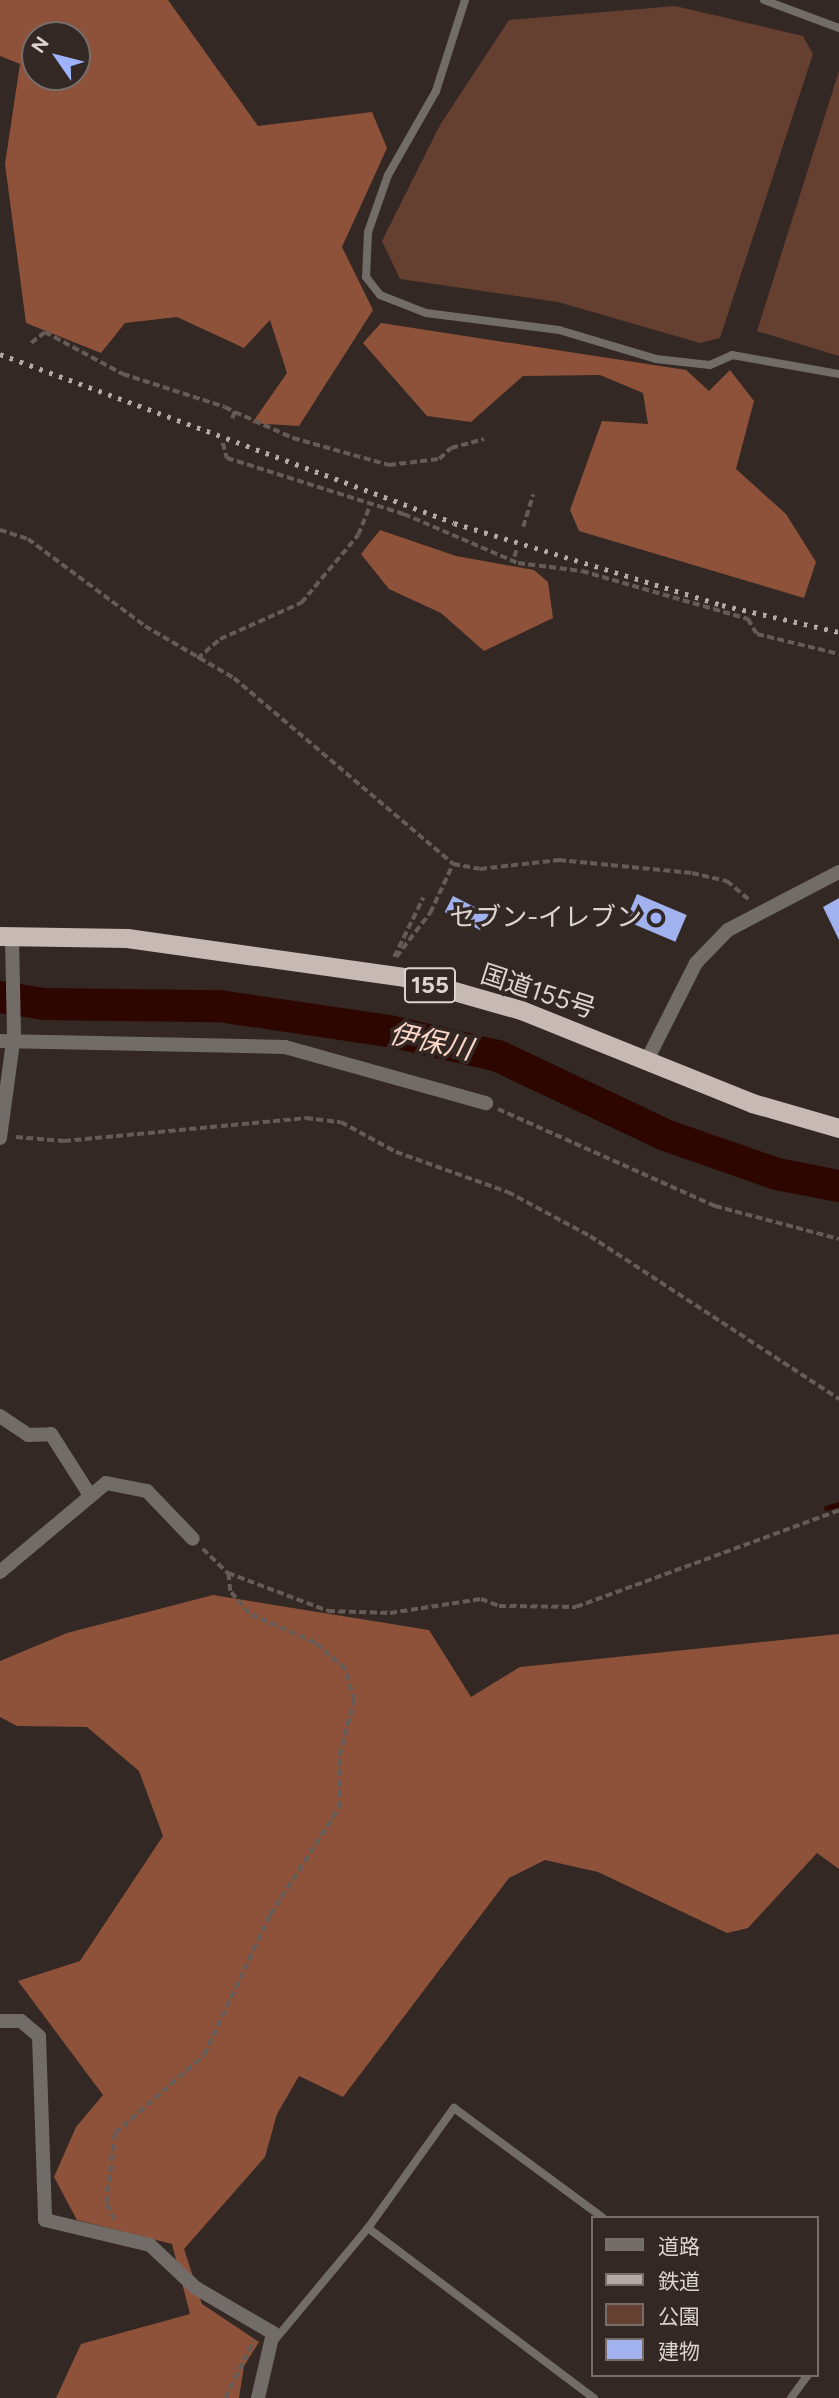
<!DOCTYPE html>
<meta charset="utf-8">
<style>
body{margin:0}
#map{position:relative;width:839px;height:2398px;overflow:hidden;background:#332823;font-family:Figtree,"Noto Sans JP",sans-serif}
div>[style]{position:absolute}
.green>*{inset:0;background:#653f30}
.forest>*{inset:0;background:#8e523a}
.stream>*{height:5px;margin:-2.5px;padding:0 2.5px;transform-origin:2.5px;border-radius:2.5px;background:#2e0600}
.river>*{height:32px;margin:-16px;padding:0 16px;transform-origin:16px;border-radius:16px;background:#2e0600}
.building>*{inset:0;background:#a1b2ee;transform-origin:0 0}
.path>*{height:3.5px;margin-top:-1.75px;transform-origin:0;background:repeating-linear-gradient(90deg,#665c57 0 7px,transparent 0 10.5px)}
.service>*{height:8px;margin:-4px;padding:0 4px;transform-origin:4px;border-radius:4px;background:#726c69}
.minor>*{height:14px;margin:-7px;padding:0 7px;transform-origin:7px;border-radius:7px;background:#726c69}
.tertiary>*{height:14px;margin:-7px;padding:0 7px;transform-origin:7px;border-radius:7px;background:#726c69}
.trunk>*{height:19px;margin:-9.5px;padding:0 9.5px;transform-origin:9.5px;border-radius:9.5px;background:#c7b9b4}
.rail>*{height:5px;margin-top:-2.5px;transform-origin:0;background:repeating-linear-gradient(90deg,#b4aba8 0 3.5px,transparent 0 10.5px)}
.dots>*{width:19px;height:19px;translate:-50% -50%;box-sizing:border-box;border:4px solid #332823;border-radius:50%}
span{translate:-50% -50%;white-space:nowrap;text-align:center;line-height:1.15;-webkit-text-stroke:7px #332823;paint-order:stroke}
.shield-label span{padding:2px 5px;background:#332823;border:2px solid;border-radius:5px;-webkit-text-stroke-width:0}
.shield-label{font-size:24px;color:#dcd4d1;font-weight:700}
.poi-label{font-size:26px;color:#dcd4d1}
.right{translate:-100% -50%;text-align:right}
.street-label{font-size:26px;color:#dcd4d1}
.water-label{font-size:28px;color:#fcd6c7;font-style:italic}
.legend{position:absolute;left:591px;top:2216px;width:228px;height:161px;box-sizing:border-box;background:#332823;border:2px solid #776d69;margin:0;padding:9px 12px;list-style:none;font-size:21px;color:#dcd4d1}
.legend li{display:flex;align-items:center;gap:14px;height:35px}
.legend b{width:35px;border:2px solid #776d69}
.north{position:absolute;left:21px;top:21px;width:70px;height:70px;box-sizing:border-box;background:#332823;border:2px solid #776d69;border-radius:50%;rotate:305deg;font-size:19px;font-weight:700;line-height:28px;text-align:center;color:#dcd4d1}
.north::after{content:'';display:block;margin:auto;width:24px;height:32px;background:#9fb3fd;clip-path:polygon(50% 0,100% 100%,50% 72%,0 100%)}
</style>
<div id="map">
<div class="green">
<div style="clip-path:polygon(675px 6px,803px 36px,813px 54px,720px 338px,700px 343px,558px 302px,400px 279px,382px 241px,440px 125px,509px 20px)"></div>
<div style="clip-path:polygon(839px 71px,839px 356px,757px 331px)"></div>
</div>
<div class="forest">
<div style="clip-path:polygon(evenodd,0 0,168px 0,258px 126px,372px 112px,387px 148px,342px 247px,373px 310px,299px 426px,252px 423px,287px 373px,270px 320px,244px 348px,177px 317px,125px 323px,101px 353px,26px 323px,5px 164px,20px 64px,0 56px,0 0,77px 35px,77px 77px,35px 77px,35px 35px,77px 35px)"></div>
<div style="clip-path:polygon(381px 323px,686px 370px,709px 391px,730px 370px,754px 401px,736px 469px,786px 514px,816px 562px,804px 598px,579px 531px,570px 510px,602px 421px,648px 424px,643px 393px,600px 375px,523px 376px,471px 422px,427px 416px,363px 343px)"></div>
<div style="clip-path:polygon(380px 530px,456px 556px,534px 570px,548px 582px,553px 618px,484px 651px,441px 613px,389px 589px,361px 554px)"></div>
<div style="clip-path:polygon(213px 1595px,429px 1630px,471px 1697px,520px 1667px,839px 1634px,839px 1869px,817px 1853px,748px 1928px,727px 1933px,598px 1872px,545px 1860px,509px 1878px,343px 2097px,299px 2076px,277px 2114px,265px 2157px,184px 2249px,202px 2304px,259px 2342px,244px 2366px,239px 2398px,56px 2398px,81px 2344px,190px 2314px,172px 2244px,77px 2220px,54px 2177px,76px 2127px,103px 2095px,18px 1981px,80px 1961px,163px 1836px,139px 1771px,87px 1727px,17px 1726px,0 1717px,0 1661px,67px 1633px)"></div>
</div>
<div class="stream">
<div style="left:826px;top:1508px;width:14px;rotate:-17deg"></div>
</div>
<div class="river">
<div style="left:0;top:997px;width:45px;rotate:9deg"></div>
<div style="left:44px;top:1004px;width:175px;rotate:0.7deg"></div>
<div style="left:219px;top:1006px;width:172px;rotate:8.4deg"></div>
<div style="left:389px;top:1031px;width:112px;rotate:12.9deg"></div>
<div style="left:498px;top:1056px;width:185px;rotate:25.3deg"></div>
<div style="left:665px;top:1135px;width:119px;rotate:19.2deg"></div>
<div style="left:777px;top:1174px;width:63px;rotate:11deg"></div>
</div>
<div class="building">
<div style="left:637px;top:894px;width:54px;height:29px;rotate:23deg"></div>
<div style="left:453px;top:896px;width:40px;height:18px;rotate:27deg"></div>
<div style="clip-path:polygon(839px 898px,839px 940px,823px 907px)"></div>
</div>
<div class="path">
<div style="left:31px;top:343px;width:18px;rotate:-38deg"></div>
<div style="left:45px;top:332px;width:89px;rotate:28.3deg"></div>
<div style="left:123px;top:374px;width:107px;rotate:17.9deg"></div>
<div style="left:225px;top:407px;width:11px;rotate:27deg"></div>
<div style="left:235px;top:412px;width:9px;rotate:111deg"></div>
<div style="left:235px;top:412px;width:64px;rotate:24.1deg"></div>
<div style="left:293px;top:438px;width:100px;rotate:15.7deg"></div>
<div style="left:389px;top:465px;width:50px;rotate:-6.8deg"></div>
<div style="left:439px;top:459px;width:16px;rotate:-43deg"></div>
<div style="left:451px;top:448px;width:34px;rotate:-15deg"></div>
<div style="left:223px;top:443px;width:16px;rotate:75deg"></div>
<div style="left:227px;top:458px;width:186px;rotate:17.6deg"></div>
<div style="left:404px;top:514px;width:124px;rotate:23.3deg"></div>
<div style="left:518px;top:563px;width:64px;rotate:7.1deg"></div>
<div style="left:582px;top:571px;width:173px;rotate:16.1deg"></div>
<div style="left:748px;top:619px;width:17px;rotate:59deg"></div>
<div style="left:757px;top:634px;width:84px;rotate:13.7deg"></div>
<div style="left:523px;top:527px;width:34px;rotate:-73deg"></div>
<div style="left:0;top:530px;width:29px;rotate:18deg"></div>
<div style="left:28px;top:539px;width:146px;rotate:36.6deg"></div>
<div style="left:145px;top:626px;width:103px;rotate:30.3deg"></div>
<div style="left:234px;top:678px;width:287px;rotate:40.3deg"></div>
<div style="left:453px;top:864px;width:27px;rotate:10deg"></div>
<div style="left:480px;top:869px;width:80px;rotate:-6.5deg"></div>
<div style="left:559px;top:860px;width:134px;rotate:5.6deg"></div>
<div style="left:692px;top:873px;width:36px;rotate:13deg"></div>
<div style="left:727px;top:881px;width:31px;rotate:40deg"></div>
<div style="left:514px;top:557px;width:9px;rotate:-72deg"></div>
<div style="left:197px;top:659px;width:30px;rotate:-41deg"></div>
<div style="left:220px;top:639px;width:89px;rotate:-24deg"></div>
<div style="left:301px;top:603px;width:89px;rotate:-50deg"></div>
<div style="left:358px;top:535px;width:32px;rotate:-68deg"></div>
<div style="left:394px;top:957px;width:66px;rotate:-63.8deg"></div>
<div style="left:396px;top:957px;width:56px;rotate:-52.3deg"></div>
<div style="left:430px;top:913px;width:54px;rotate:-64.9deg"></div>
<div style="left:498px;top:1109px;width:238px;rotate:24.1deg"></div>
<div style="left:715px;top:1206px;width:128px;rotate:14.9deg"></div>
<div style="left:16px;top:1137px;width:48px;rotate:4.8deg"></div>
<div style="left:64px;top:1141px;width:243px;rotate:-5.4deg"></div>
<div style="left:306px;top:1118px;width:35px;rotate:7deg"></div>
<div style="left:341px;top:1122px;width:63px;rotate:28.6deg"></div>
<div style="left:396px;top:1152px;width:119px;rotate:19.7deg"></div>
<div style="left:508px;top:1192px;width:93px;rotate:28.2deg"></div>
<div style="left:590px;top:1236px;width:298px;rotate:33.2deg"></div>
<div style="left:203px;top:1549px;width:35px;rotate:44deg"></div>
<div style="left:228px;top:1573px;width:107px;rotate:20.8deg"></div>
<div style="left:328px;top:1611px;width:62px;rotate:1.8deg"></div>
<div style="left:390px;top:1613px;width:92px;rotate:-8.7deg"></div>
<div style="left:481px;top:1599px;width:19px;rotate:21deg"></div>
<div style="left:499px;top:1606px;width:77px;rotate:0.7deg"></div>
<div style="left:576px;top:1607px;width:280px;rotate:-20.2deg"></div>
<div style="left:114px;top:2220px;width:19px;rotate:-115deg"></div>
<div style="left:106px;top:2203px;width:71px;rotate:-82.7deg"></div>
<div style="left:115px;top:2133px;width:118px;rotate:-41.2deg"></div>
<div style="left:204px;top:2055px;width:155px;rotate:-64.8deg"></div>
<div style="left:270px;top:1915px;width:127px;rotate:-57.2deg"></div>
<div style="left:339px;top:1808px;width:52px;rotate:-90deg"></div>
<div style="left:339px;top:1756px;width:57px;rotate:-74.7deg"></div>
<div style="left:354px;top:1701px;width:33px;rotate:-106deg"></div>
<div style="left:345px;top:1669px;width:40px;rotate:-139deg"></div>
<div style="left:315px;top:1643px;width:72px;rotate:-156.3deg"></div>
<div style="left:249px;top:1614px;width:30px;rotate:-130deg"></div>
<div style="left:230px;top:1591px;width:18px;rotate:-96deg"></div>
<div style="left:225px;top:2398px;width:65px;rotate:-63.4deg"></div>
</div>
<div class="service">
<div style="left:465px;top:0;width:96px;rotate:107.7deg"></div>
<div style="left:436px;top:91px;width:97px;rotate:119.7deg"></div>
<div style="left:388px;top:175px;width:60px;rotate:109.3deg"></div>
<div style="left:368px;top:232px;width:45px;rotate:92.5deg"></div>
<div style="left:366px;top:277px;width:23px;rotate:52deg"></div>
<div style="left:380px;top:295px;width:49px;rotate:21.4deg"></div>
<div style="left:426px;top:313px;width:134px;rotate:7.3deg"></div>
<div style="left:559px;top:330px;width:101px;rotate:16.6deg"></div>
<div style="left:656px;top:359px;width:54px;rotate:6.3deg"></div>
<div style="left:710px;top:365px;width:24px;rotate:-24deg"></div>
<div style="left:732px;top:355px;width:109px;rotate:10.1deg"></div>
<div style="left:764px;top:0;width:80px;rotate:20.5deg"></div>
<div style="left:368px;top:2228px;width:283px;rotate:37deg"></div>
<div style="left:273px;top:2342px;width:148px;rotate:-50.2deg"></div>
<div style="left:368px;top:2228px;width:148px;rotate:-54.4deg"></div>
<div style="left:454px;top:2108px;width:185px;rotate:36.4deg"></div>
<div style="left:791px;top:2398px;width:29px;rotate:-54deg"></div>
</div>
<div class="minor">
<div style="left:0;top:1041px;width:285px;rotate:1.2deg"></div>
<div style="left:285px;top:1047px;width:209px;rotate:15.6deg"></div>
<div style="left:0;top:1138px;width:105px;rotate:-82.3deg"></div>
<div style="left:14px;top:1034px;width:98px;rotate:-91.2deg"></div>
<div style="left:0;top:1416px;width:34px;rotate:34deg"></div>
<div style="left:28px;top:1435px;width:23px;rotate:-2deg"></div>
<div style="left:51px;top:1434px;width:69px;rotate:57.5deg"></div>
<div style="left:0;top:1572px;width:138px;rotate:-40deg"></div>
<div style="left:106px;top:1483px;width:42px;rotate:11deg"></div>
<div style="left:147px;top:1491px;width:66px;rotate:46.2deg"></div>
<div style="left:0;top:2021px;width:21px"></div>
<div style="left:21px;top:2021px;width:23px;rotate:40deg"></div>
<div style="left:39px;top:2036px;width:184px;rotate:88.1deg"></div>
<div style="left:45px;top:2220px;width:108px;rotate:13.4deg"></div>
<div style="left:150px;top:2245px;width:63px;rotate:43.1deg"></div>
<div style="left:196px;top:2288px;width:89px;rotate:30.3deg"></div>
<div style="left:273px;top:2333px;width:67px;rotate:103deg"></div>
</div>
<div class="tertiary">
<div style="left:648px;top:1058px;width:106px;rotate:-63.2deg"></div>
<div style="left:696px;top:963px;width:46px;rotate:-45.9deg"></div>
<div style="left:728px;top:930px;width:125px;rotate:-27.6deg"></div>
</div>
<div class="trunk">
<div style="left:0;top:936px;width:127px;rotate:0.9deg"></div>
<div style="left:127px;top:938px;width:281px;rotate:8deg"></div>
<div style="left:405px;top:977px;width:121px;rotate:15.9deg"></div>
<div style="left:521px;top:1010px;width:249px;rotate:21.9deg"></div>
<div style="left:752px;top:1103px;width:91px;rotate:16deg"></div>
</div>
<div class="rail">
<div style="left:0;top:354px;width:484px;rotate:20.4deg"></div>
<div style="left:454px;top:523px;width:280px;rotate:17deg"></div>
<div style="left:722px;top:605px;width:120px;rotate:13deg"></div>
</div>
<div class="dots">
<div style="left:656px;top:918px;background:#9fb3fd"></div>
</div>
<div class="shield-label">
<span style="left:430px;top:985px">155</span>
</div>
<div class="poi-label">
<span class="right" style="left:642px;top:918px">セブン-イレブン</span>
</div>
<div class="street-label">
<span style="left:538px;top:992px;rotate:18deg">国道155号</span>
</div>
<div class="water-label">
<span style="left:431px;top:1041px;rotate:12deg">伊保川</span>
</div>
<ul class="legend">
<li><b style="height:9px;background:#726c69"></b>道路</li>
<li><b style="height:9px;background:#b4aba8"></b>鉄道</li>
<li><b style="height:19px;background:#653f30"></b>公園</li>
<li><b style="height:19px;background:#a1b2ee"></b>建物</li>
</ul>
<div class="north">N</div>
</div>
